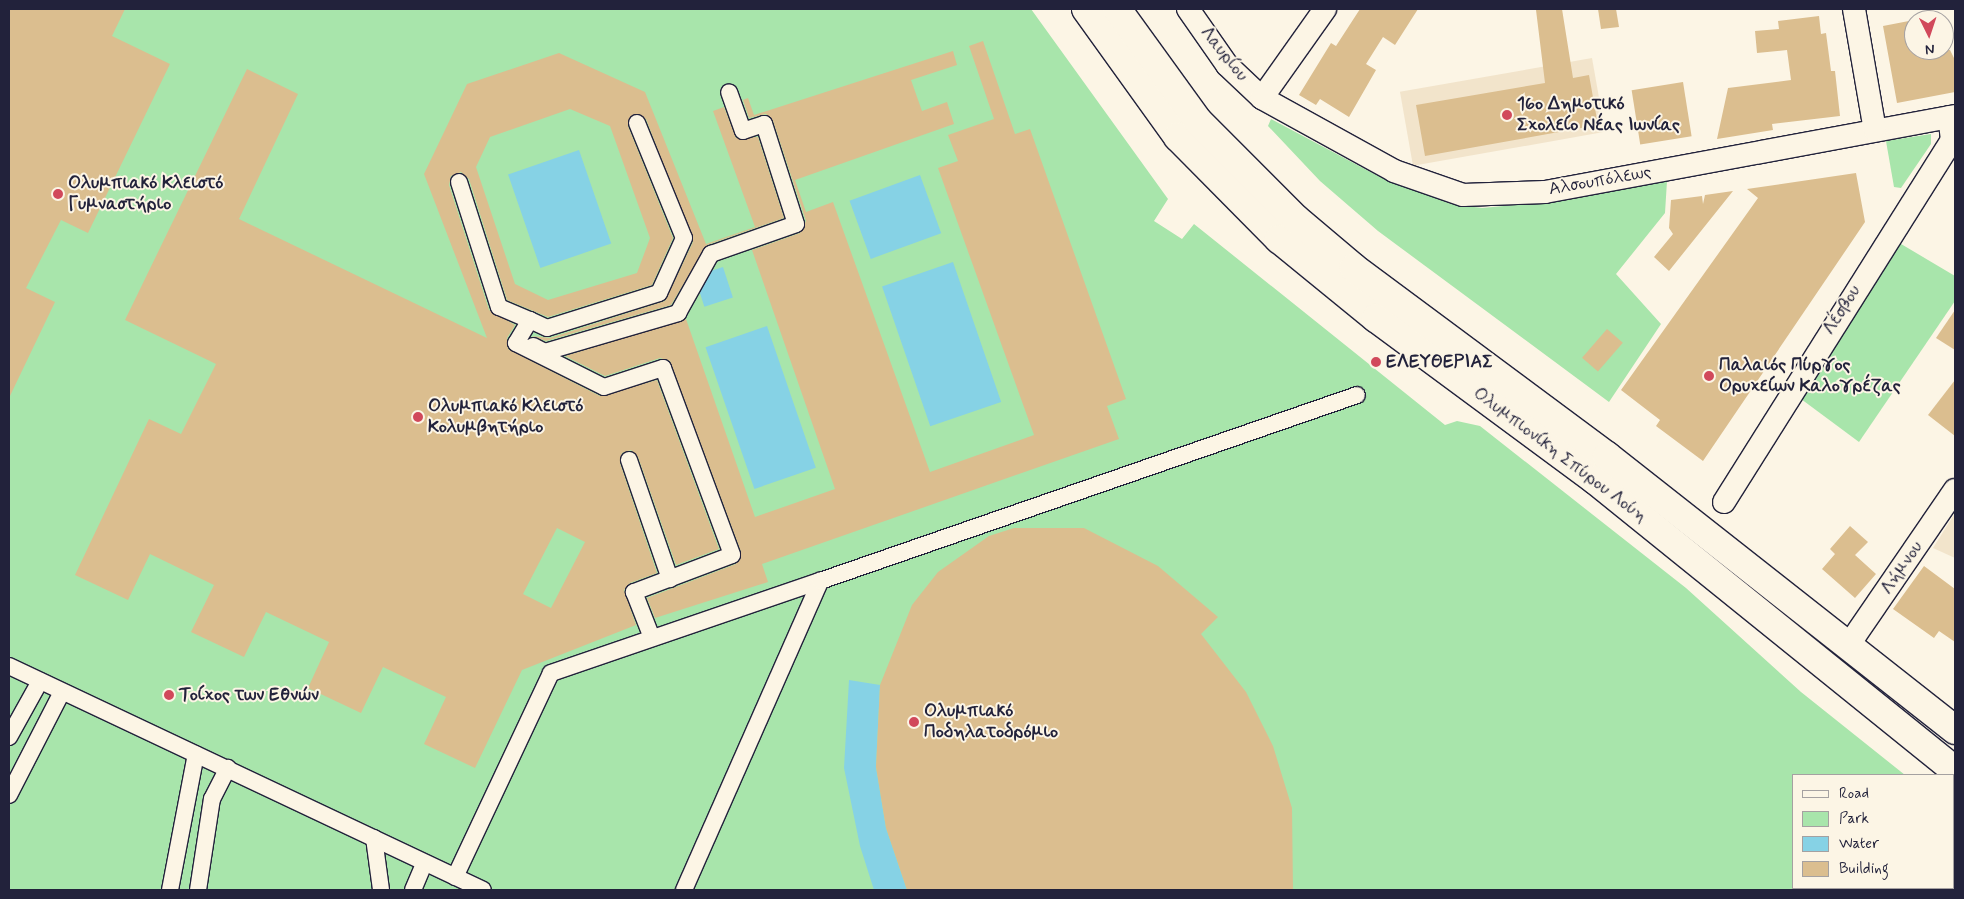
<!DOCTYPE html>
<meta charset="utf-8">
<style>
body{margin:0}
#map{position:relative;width:1964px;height:899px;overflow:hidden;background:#fcf5e5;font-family:Mynerve,sans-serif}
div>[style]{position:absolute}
.built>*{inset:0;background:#f2e4cb;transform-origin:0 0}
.green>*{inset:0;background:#a8e5ab}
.water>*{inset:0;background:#86d2e5;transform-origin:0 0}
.building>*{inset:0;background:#dbbe8f;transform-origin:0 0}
.roads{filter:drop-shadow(1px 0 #22223b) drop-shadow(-1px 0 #22223b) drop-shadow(0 1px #22223b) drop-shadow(0 -1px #22223b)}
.pedestrian>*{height:16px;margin:-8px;padding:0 8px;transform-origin:8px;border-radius:8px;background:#fcf5e5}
.minor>*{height:22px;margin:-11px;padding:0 11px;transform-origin:11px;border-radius:11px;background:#fcf5e5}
.secondary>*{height:28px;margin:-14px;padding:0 14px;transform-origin:14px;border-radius:14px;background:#fcf5e5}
.dots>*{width:14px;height:14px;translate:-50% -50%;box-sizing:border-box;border:2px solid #fcf5e5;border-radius:50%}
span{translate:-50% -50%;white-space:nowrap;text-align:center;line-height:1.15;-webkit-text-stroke:4px #fcf5e5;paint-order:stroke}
.street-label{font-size:18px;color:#22223b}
.poi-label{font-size:18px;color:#22223b;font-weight:700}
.left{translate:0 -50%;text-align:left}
.frame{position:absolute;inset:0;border:10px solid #22223b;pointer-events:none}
.legend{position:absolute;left:1792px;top:774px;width:162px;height:115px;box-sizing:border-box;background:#fcf5e5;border:1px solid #a5a1a1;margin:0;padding:6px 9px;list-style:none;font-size:15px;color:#22223b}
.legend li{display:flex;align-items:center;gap:10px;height:25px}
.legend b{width:25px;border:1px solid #a5a1a1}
.north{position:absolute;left:1904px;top:10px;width:50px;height:50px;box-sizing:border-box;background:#fcf5e5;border:1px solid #a5a1a1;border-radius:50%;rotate:176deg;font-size:14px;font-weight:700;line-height:20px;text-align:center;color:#22223b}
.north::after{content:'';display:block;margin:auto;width:18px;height:22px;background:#d1495b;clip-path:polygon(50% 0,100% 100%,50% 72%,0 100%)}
</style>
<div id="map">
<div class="built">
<div style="left:1592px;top:58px;width:75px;height:195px;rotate:80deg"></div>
<div style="clip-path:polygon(1955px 513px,1955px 558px,1933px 548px)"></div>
</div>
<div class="green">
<div style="clip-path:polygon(9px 9px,1031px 9px,1168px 199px,1154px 221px,1182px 239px,1194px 224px,1445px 425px,1457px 421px,1480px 426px,1686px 588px,1801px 692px,1905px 775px,1793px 775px,1793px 888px,1953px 888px,1953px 813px,1955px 890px,9px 890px)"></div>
<div style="clip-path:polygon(1271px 119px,1378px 176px,1451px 204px,1482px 208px,1526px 204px,1667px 181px,1665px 213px,1616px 274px,1661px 324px,1609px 402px,1378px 231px,1320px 181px,1268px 126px)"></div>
<div style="clip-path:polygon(1931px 134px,1931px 144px,1901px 188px,1894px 187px,1886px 141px)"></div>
<div style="clip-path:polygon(1896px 241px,1955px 276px,1955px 301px,1859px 442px,1797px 396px)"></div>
</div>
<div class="water">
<div style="left:579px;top:150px;width:99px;height:75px;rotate:71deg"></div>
<div style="left:920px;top:175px;width:62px;height:75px;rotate:70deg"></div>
<div style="left:953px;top:262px;width:148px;height:75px;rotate:71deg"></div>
<div style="left:723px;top:267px;width:32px;height:30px;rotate:72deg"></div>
<div style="left:767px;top:326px;width:150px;height:65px;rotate:71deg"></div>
<div style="clip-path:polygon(849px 680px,880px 685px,876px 767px,886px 828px,907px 890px,874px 890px,860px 846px,844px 768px)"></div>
</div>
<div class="building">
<div style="clip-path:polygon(9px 9px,125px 9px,112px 36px,170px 64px,88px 233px,61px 220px,26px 288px,55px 302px,9px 398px)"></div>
<div style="clip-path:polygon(1360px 9px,1418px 9px,1395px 45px,1383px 37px,1366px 64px,1376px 70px,1349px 117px,1320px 99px,1316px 105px,1299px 95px,1331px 43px,1336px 46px)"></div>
<div style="clip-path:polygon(1562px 9px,1573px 78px,1589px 75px,1598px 125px,1425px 156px,1416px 105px,1545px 83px,1536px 10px)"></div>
<div style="clip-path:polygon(1598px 9px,1616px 9px,1619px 27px,1601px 29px)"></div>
<div style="clip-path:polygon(1819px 16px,1821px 34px,1826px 33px,1831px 71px,1835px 71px,1840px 116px,1772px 124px,1773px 130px,1717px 139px,1728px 88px,1791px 80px,1787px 50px,1757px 53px,1755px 31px,1779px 29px,1778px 21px)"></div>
<div style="clip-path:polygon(1914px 20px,1914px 50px,1950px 50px,1955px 60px,1955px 92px,1897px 103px,1883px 26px)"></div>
<div style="clip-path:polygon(983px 41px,1015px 134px,1030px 129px,1126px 399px,1107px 406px,1119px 439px,762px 564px,768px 582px,655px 618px,647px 598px,736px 564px,741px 552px,670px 361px,660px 358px,605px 376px,565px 356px,686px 319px,755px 517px,835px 489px,752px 250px,800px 233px,806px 221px,773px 121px,766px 114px,749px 118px,743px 100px,748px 98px,754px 115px,953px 51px,957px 65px,911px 80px,922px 111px,947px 102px,954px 124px,795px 180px,806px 212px,833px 202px,930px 472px,1034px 435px,938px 168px,958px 161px,948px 135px,994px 119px,969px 46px)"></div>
<div style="clip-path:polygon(evenodd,559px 53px,645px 92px,706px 244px,755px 227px,713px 111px,724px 107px,736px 138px,758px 137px,784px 218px,707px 245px,671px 305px,546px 341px,532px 336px,550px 338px,665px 301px,693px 242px,646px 119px,634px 114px,628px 126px,673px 238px,652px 285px,548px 317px,507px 300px,469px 179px,461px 172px,451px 176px,449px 185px,489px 310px,515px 325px,507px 338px,508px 349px,600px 396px,657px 380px,719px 549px,676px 565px,638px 457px,631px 450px,622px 453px,620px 463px,657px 573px,630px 583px,624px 590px,636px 625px,522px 670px,475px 768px,424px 744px,446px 697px,383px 667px,361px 713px,308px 688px,329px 642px,266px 612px,244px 657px,191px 632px,214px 585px,150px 554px,128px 600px,75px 575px,149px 419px,181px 434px,216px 364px,125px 320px,247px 69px,298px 94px,239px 219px,487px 338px,424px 174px,467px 84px,559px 53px,570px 109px,610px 126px,650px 238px,637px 273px,548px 300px,515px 284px,476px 167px,490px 137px,570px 109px,559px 53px,557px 528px,585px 542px,551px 608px,523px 594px,557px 528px)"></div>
<div style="left:1683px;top:82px;width:55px;height:52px;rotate:81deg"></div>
<div style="clip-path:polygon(1856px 173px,1865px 222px,1703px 461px,1656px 426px,1660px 420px,1621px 390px,1758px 198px,1747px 189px)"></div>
<div style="clip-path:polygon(1733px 191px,1669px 271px,1654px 257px,1673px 234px,1669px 228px,1671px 200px,1702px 196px,1703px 204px,1705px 195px)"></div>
<div style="clip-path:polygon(1955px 310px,1955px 350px,1936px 338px)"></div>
<div style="left:1607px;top:329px;width:21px;height:38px;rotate:41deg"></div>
<div style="clip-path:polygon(1955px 380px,1955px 436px,1928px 415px)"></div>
<div style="clip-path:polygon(1850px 526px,1868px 542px,1855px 555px,1876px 574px,1855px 598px,1822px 569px,1835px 554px,1830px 549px)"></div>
<div style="clip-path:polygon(1014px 528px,1084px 528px,1158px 566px,1218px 617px,1201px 634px,1246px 692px,1273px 746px,1292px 808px,1293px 890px,907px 890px,886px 828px,876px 767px,880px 685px,912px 605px,938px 572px,989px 536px)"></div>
<div style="clip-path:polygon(1924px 566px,1955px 589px,1955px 642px,1939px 631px,1934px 638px,1893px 609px)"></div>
</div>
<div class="roads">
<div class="pedestrian">
<div style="left:637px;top:123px;width:124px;rotate:67.8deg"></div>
<div style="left:684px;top:238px;width:60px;rotate:114.4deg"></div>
<div style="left:659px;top:293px;width:117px;rotate:162.6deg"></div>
<div style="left:547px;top:328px;width:19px;rotate:-155deg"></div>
<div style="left:530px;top:320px;width:27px;rotate:121deg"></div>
<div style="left:516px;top:343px;width:98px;rotate:26.6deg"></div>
<div style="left:604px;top:387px;width:62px;rotate:-17.9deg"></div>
<div style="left:663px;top:368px;width:199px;rotate:69.7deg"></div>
<div style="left:732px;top:555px;width:105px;rotate:159.3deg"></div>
<div style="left:634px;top:592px;width:49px;rotate:68.6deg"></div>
<div style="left:459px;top:182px;width:131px;rotate:72.3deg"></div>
<div style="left:499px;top:307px;width:34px;rotate:23deg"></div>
<div style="left:533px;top:346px;width:13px;rotate:27deg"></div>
<div style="left:545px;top:352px;width:139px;rotate:-16.3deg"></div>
<div style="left:678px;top:313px;width:68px;rotate:-60.8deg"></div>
<div style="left:711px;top:254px;width:90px;rotate:-19.4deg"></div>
<div style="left:796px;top:224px;width:105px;rotate:-107.7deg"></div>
<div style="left:764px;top:124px;width:22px;rotate:162deg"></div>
<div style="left:743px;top:131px;width:41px;rotate:-109.7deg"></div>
<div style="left:629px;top:460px;width:126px;rotate:71deg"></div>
<div style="left:9px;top:666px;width:524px;rotate:25.29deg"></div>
<div style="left:9px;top:737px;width:64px;rotate:-61deg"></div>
<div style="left:9px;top:795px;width:116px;rotate:-62.8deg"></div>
<div style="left:374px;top:838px;width:52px;rotate:82.3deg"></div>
<div style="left:455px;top:877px;width:225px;rotate:-64.8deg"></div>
<div style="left:551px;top:673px;width:284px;rotate:-18.9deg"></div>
<div style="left:170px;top:890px;width:138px;rotate:-79.2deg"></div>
<div style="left:198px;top:890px;width:92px;rotate:-81.3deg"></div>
<div style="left:212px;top:799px;width:35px;rotate:-63deg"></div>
<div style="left:413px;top:890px;width:28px;rotate:-67deg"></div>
<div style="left:684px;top:890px;width:338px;rotate:-66.2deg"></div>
<div style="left:820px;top:581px;width:568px;rotate:-19.1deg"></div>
</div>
<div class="minor">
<div style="left:1188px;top:9px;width:68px;rotate:55.1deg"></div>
<div style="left:1227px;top:65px;width:48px;rotate:43.3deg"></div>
<div style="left:1262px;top:98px;width:151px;rotate:28.9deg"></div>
<div style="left:1394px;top:171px;width:73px;rotate:19.2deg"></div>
<div style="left:1463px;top:195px;width:82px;rotate:-2.1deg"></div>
<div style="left:1545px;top:192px;width:417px;rotate:-10.5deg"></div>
<div style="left:1854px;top:9px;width:123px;rotate:80.2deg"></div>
<div style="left:1262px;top:98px;width:109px;rotate:-54.7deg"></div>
<div style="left:1724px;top:502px;width:428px;rotate:-57.8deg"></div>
<div style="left:1952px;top:140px;width:23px;rotate:-97deg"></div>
<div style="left:1848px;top:646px;width:189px;rotate:-55.6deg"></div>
</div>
<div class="secondary">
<div style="left:1086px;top:9px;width:158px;rotate:54.3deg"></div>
<div style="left:1178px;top:137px;width:144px;rotate:45.3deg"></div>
<div style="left:1279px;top:239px;width:125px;rotate:39.2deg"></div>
<div style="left:1376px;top:318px;width:272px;rotate:36.5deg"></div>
<div style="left:1595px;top:480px;width:462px;rotate:38.9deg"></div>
<div style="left:1117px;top:9px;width:138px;rotate:54.1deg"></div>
<div style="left:1198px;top:121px;width:139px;rotate:45deg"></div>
<div style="left:1296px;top:219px;width:76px;rotate:40.2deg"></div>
<div style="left:1354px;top:268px;width:315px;rotate:36.6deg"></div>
<div style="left:1607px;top:456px;width:443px;rotate:38.2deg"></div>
</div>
</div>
<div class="dots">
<div style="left:1507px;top:115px;background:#d1495b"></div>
<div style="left:58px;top:194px;background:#d1495b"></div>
<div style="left:1376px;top:362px;background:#d1495b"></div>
<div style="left:1709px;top:376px;background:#d1495b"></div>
<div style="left:418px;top:417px;background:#d1495b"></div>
<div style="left:169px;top:695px;background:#d1495b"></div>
<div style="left:914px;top:722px;background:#d1495b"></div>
</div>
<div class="street-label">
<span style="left:1224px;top:54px;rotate:51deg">Λαυρίου</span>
<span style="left:1600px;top:181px;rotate:-10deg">Αλσουπόλεως</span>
<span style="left:1842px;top:310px;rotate:-58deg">Λέσβου</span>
<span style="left:1560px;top:455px;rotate:37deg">Ολυμπιονίκη Σπύρου Λούη</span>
<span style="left:1902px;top:568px;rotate:-56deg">Λήμνου</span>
</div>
<div class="poi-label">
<span class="left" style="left:1517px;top:115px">16ο Δημοτικό<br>Σχολείο Νέας Ιωνίας</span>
<span class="left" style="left:68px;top:194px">Ολυμπιακό Κλειστό<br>Γυμναστήριο</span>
<span class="left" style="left:1386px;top:362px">ΕΛΕΥΘΕΡΙΑΣ</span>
<span class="left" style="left:1719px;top:376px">Παλαιός Πύργος<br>Ορυχείων Καλογρέζας</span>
<span class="left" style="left:428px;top:417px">Ολυμπιακό Κλειστό<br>Κολυμβητήριο</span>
<span class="left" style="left:179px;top:695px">Τοίχος των Εθνών</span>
<span class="left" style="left:924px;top:722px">Ολυμπιακό<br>Ποδηλατοδρόμιο</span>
</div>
<div class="frame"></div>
<ul class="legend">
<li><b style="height:6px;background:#fcf5e5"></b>Road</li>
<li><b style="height:14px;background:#a8e5ab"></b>Park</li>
<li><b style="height:14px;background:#86d2e5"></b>Water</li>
<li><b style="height:14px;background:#dbbe8f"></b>Building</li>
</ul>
<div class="north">N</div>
</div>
